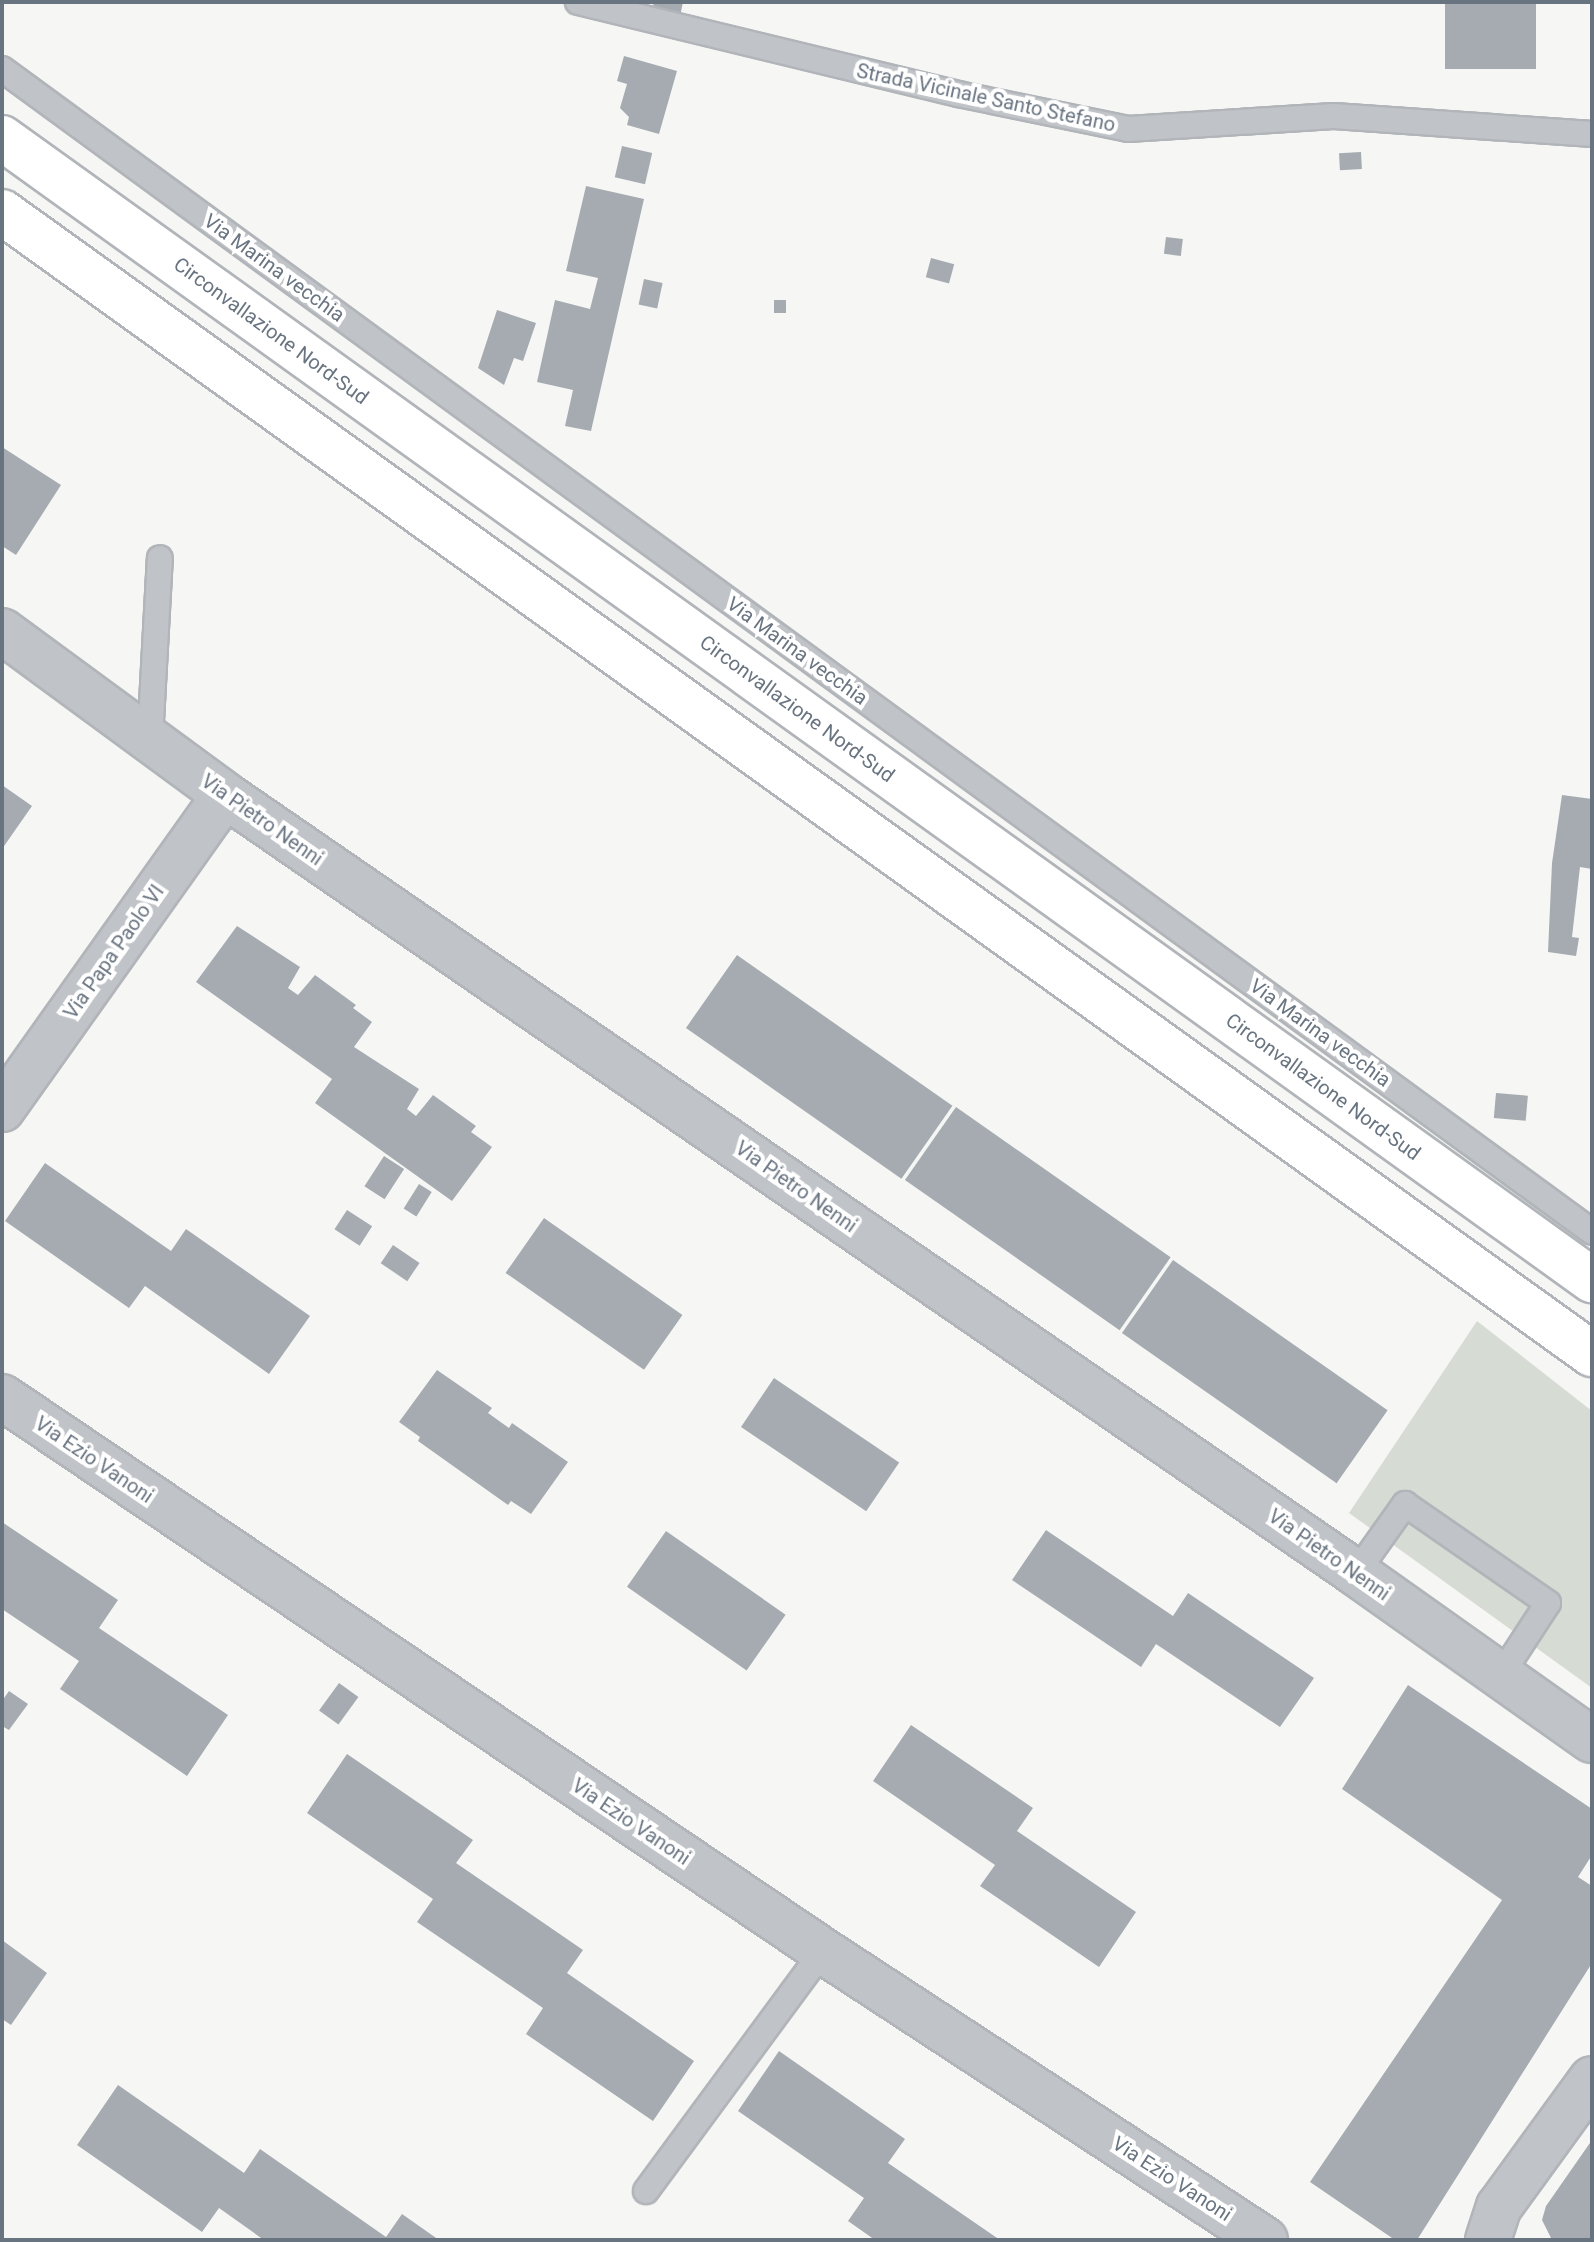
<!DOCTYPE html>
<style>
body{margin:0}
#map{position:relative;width:1594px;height:2242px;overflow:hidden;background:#f6f7f4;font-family:Roboto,sans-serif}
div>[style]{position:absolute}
.green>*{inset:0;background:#d6dbd4}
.building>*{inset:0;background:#a5abb1;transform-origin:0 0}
.roads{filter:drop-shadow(2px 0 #b1b5b9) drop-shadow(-2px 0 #b1b5b9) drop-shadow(0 2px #b1b5b9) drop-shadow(0 -2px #b1b5b9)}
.service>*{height:24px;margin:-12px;padding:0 12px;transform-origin:12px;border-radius:12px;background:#c0c3c7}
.minor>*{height:44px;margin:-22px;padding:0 22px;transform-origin:22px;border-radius:22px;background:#c0c3c7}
.secondary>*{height:44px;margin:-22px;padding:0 22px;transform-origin:22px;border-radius:22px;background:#fff}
span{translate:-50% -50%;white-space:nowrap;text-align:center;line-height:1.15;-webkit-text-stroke:8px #fff;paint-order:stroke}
.street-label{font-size:20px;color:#697481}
.frame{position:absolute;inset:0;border:4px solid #697481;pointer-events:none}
</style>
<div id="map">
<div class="green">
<div style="clip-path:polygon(1477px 1321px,1592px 1411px,1592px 1688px,1349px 1513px)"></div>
</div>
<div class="building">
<div style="clip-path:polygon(649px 2px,683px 2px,679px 21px,652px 14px,654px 5px)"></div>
<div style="left:1445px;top:2px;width:91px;height:67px"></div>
<div style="clip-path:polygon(624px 56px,677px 71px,659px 134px,627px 125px,629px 117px,620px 108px,627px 84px,617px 81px)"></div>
<div style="left:622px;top:146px;width:31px;height:32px;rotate:13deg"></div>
<div style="left:1361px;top:152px;width:17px;height:22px;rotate:87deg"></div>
<div style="clip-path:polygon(586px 186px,644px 199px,591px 431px,565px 426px,573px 390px,537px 382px,555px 300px,590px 309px,598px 278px,566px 271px)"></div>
<div style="left:1166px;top:237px;width:17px;height:17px;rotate:7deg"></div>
<div style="left:931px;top:258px;width:24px;height:20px;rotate:15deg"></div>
<div style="left:644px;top:279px;width:19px;height:26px;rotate:12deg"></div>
<div style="left:774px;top:300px;width:12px;height:13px"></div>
<div style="clip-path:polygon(497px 310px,536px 323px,523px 361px,514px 358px,504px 385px,478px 368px)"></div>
<div style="clip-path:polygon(2px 447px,61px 485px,16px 555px,2px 546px)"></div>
<div style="clip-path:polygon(2px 785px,32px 806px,2px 849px)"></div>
<div style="clip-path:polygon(1562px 795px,1592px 799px,1592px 869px,1580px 867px,1572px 937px,1579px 938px,1576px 956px,1548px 952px,1552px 863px)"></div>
<div style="clip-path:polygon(237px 926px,300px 967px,288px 988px,298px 995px,315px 975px,356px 1005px,353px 1008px,372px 1022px,354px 1047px,419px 1089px,407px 1109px,416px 1116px,433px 1095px,476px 1126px,471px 1132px,492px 1147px,452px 1201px,315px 1103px,332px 1079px,196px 982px)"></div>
<div style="left:737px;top:955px;width:263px;height:89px;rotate:35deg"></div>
<div style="left:1496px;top:1093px;width:32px;height:25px;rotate:5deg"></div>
<div style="left:956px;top:1107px;width:262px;height:89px;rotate:35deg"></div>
<div style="left:384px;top:1156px;width:24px;height:36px;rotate:33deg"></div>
<div style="clip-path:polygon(45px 1163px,171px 1251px,186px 1229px,310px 1316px,269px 1374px,145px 1286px,129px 1308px,5px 1221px)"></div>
<div style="left:419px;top:1184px;width:15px;height:29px;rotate:32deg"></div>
<div style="left:347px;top:1210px;width:30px;height:23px;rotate:33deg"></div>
<div style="left:544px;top:1218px;width:169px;height:67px;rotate:35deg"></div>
<div style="left:393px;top:1245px;width:32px;height:22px;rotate:34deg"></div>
<div style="left:1173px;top:1260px;width:262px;height:89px;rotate:35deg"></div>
<div style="clip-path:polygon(437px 1370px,492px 1408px,488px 1413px,509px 1428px,512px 1423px,568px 1462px,531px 1514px,511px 1501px,508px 1505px,418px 1441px,420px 1437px,399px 1422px)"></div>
<div style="left:774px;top:1378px;width:151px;height:59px;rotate:34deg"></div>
<div style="clip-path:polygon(2px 1522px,118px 1600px,99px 1628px,228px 1715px,187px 1776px,60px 1689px,79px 1661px,2px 1609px)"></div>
<div style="clip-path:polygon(1046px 1530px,1173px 1616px,1188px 1593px,1314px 1678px,1280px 1727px,1156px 1644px,1141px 1667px,1012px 1580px)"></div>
<div style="left:666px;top:1531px;width:146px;height:68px;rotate:35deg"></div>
<div style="left:339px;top:1683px;width:24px;height:34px;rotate:36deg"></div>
<div style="clip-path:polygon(1408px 1685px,1592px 1809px,1592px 1855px,1578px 1877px,1592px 1886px,1592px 1963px,1417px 2240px,1395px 2240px,1310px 2182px,1502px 1900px,1342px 1789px)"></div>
<div style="clip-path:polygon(9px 1691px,28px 1704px,9px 1730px,2px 1726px,2px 1701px)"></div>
<div style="clip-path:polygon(911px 1725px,1033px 1808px,1017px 1831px,1136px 1912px,1099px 1967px,980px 1886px,995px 1865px,873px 1781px)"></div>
<div style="clip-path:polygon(347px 1754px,473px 1840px,456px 1863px,583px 1950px,567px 1973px,694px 2061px,653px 2121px,526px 2034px,543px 2008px,417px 1922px,433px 1899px,307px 1813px)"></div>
<div style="clip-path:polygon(2px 1940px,47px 1973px,11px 2025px,2px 2019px)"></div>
<div style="clip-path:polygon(779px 2051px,905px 2139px,888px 2163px,1000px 2240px,875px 2240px,848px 2221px,864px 2198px,738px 2111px)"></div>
<div style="clip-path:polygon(118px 2085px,244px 2173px,260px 2149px,386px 2237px,402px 2214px,439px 2240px,264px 2240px,219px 2208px,202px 2232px,77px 2145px)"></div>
<div style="clip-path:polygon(1592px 2140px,1592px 2240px,1552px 2240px,1542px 2220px,1546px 2206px)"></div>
</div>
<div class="roads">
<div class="service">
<div style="left:578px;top:2px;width:391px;rotate:13.6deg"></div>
<div style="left:958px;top:94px;width:174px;rotate:11.6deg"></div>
<div style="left:1128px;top:129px;width:206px;rotate:-3.6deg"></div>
<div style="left:1334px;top:116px;width:259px;rotate:4deg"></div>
<div style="left:2px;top:69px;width:1970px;rotate:36.18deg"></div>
<div style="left:150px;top:740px;width:182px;rotate:-86.9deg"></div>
<div style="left:1356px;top:1573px;width:85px;rotate:-54.6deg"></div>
<div style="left:1405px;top:1504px;width:174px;rotate:34.7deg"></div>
<div style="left:1548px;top:1603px;width:86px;rotate:123.1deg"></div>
<div style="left:646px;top:2191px;width:298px;rotate:-53.6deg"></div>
</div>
<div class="minor">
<div style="left:2px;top:631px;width:277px;rotate:36.3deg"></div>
<div style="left:225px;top:795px;width:1373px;rotate:34.52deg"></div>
<div style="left:1356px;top:1573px;width:289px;rotate:35.3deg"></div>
<div style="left:2px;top:1109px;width:385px;rotate:-54.6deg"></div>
<div style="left:2px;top:1397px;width:990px;rotate:34.01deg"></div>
<div style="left:823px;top:1951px;width:528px;rotate:33.18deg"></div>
<div style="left:1488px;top:2240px;width:35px;rotate:-72deg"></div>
<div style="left:1499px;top:2207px;width:158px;rotate:-54deg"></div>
</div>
<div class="secondary">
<div style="left:2px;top:138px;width:1958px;rotate:35.69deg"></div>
<div style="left:2px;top:212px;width:1958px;rotate:35.69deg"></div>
</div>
</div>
<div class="street-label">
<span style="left:986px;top:98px;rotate:12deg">Strada Vicinale Santo Stefano</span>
<span style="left:274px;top:268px;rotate:36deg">Via Marina vecchia</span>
<span style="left:271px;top:331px;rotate:36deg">Circonvallazione Nord-Sud</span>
<span style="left:797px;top:651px;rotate:36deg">Via Marina vecchia</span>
<span style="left:797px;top:709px;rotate:36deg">Circonvallazione Nord-Sud</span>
<span style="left:262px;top:820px;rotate:35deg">Via Pietro Nenni</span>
<span style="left:114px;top:952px;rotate:-55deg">Via Papa Paolo VI</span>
<span style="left:1320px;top:1033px;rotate:36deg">Via Marina vecchia</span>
<span style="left:1323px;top:1087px;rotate:36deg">Circonvallazione Nord-Sud</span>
<span style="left:796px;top:1187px;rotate:35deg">Via Pietro Nenni</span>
<span style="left:94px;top:1460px;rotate:34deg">Via Ezio Vanoni</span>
<span style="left:1329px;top:1555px;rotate:35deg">Via Pietro Nenni</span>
<span style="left:631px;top:1822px;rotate:34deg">Via Ezio Vanoni</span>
<span style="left:1172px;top:2179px;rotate:33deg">Via Ezio Vanoni</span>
</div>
<div class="frame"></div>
</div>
